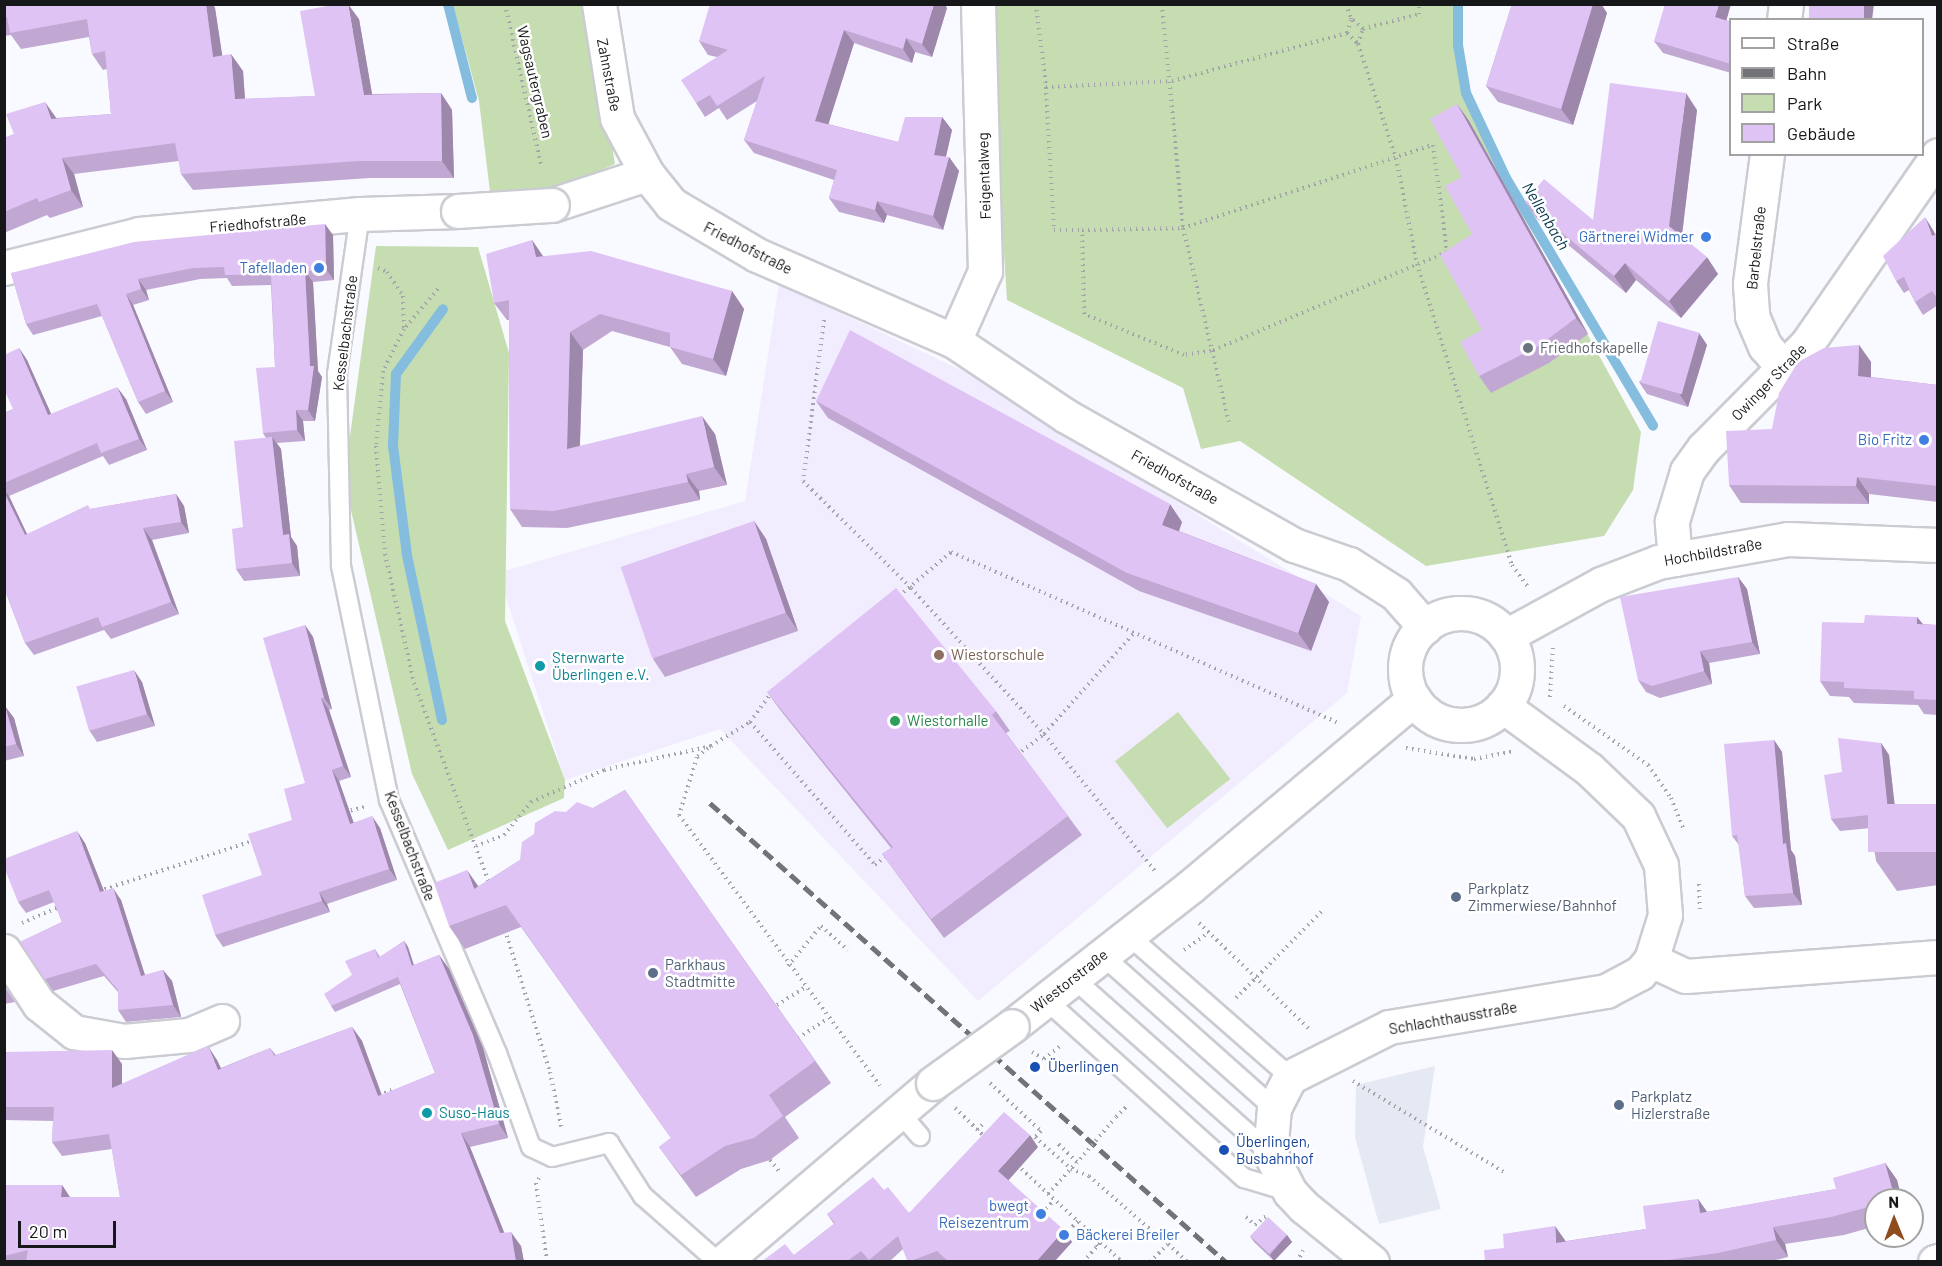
<!DOCTYPE html>
<meta charset="utf-8">
<style>
body{margin:0}
#map{position:relative;width:1942px;height:1266px;overflow:hidden;background:#f8faff;font-family:Barlow,sans-serif}
div>[style]{position:absolute}
.built>*{inset:0;background:#e5e9f4}
.education>*{inset:0;background:#f1edff}
.green>*{inset:0;background:#c6ddb2;transform-origin:0 0}
.stream>*{height:10px;margin:-5px;padding:0 5px;transform-origin:5px;border-radius:5px;background:#84bddd}
.path>*{height:4px;margin-top:-2px;transform-origin:0;background:repeating-linear-gradient(90deg,#a3a5a9 0 1.5px,transparent 0 6px)}
.roads{filter:drop-shadow(2px 0 #caccd2) drop-shadow(-2px 0 #caccd2) drop-shadow(0 2px #caccd2) drop-shadow(0 -2px #caccd2)}
.lane>*{height:18px;margin:-9px;padding:0 9px;transform-origin:9px;border-radius:9px;background:#fff}
.street>*{height:33px;margin:-16.5px;padding:0 16.5px;transform-origin:16.5px;border-radius:16.5px;background:#fff}
.secondary>*{height:33px;margin:-16.5px;padding:0 16.5px;transform-origin:16.5px;border-radius:16.5px;background:#fff}
.secondary>.ring{margin:-16.5px;padding:0;box-sizing:content-box;background:none;border:33px solid #fff;border-radius:50%}
.rail>*{height:4.5px;margin-top:-2.25px;transform-origin:0;background:repeating-linear-gradient(90deg,#717376 0 12px,transparent 0 18px)}
.path-bridge>*{height:4px;margin-top:-2px;transform-origin:0;background:repeating-linear-gradient(90deg,#a3a5a9 0 1.5px,transparent 0 6px)}
.bridges{filter:drop-shadow(2px 0 #caccd2) drop-shadow(-2px 0 #caccd2) drop-shadow(0 2px #caccd2) drop-shadow(0 -2px #caccd2)}
.street-bridge>*{height:33px;margin:-16.5px;padding:0 16.5px;transform-origin:16.5px;border-radius:16.5px;background:#fff}
.secondary-bridge>*{height:33px;margin:-16.5px;padding:0 16.5px;transform-origin:16.5px;border-radius:16.5px;background:#fff}
.wall>*{inset:0;background:#c1a8d3}
.shaded-wall>*{inset:0;background:#9d88ac}
.building>*{inset:0;background:#e0c3f5;transform-origin:0 0}
.dots>*{width:16px;height:16px;translate:-50% -50%;box-sizing:border-box;border:3px solid #fff;border-radius:50%}
span{translate:-50% -50%;white-space:nowrap;text-align:center;line-height:1.15;-webkit-text-stroke:5px #fff;paint-order:stroke}
.street-label{font-size:15px;color:#161719}
.shop-label{font-size:15px;color:#366cbe}
.right{translate:-100% -50%;text-align:right}
.left{translate:0 -50%;text-align:left}
.worship-label{font-size:15px;color:#5b616d}
.education-label{font-size:15px;color:#785e54}
.culture-label{font-size:15px;color:#0d838f}
.leisure-label{font-size:15px;color:#27864d}
.service-label{font-size:15px;color:#4e5e75}
.transit-label{font-size:15px;color:#164399}
.water-label{font-size:16px;color:#02354b;font-style:italic}
.frame{position:absolute;inset:0;border:6px solid #161719;pointer-events:none}
.legend{position:absolute;left:1729px;top:18px;width:195px;height:138px;box-sizing:border-box;background:#fff;border:2px solid #a2a2a3;margin:0;padding:8px 10px;list-style:none;font-size:18px;color:#161719}
.legend li{display:flex;align-items:center;gap:12px;height:30px}
.legend b{width:30px;border:2px solid #a2a2a3}
.north{position:absolute;left:1864px;top:1188px;width:60px;height:60px;box-sizing:border-box;background:#fff;border:2px solid #a2a2a3;border-radius:50%;rotate:359deg;font-size:16px;font-weight:700;line-height:24px;text-align:center;color:#161719}
.north::after{content:'';display:block;margin:auto;width:21px;height:27px;background:#8f4c1d;clip-path:polygon(50% 0,100% 100%,50% 72%,0 100%)}
.scale{position:absolute;left:18px;top:1221px;width:98px;height:27px;box-sizing:border-box;border:3px solid #161719;border-top:0;padding-left:8px;font-size:18px;line-height:21px;white-space:nowrap;color:#161719;-webkit-text-stroke:4px #fff;paint-order:stroke}
</style>
<div id="map">
<div class="built">
<div style="clip-path:polygon(1435px 1066px,1423px 1147px,1441px 1209px,1379px 1224px,1355px 1137px,1356px 1085px)"></div>
</div>
<div class="education">
<div style="clip-path:polygon(779px 284px,976px 377px,1361px 616px,1347px 693px,978px 1001px,720px 729px,565px 780px,498px 573px,745px 501px)"></div>
</div>
<div class="green">
<div style="clip-path:polygon(453px 5px,589px 5px,615px 164px,554px 190px,490px 192px,479px 101px)"></div>
<div style="clip-path:polygon(988px 5px,1457px 5px,1458px 45px,1466px 93px,1493px 162px,1641px 432px,1633px 490px,1604px 536px,1426px 566px,1240px 441px,1201px 449px,1183px 388px,1007px 300px)"></div>
<div style="clip-path:polygon(376px 246px,478px 247px,509px 353px,505px 621px,565px 780px,564px 798px,448px 850px,412px 774px,344px 480px)"></div>
<div style="left:1178px;top:712px;width:85px;height:80px;rotate:52deg"></div>
</div>
<div class="stream">
<div style="left:448px;top:4px;width:97px;rotate:75.7deg"></div>
<div style="left:1458px;top:4px;width:41px;rotate:90deg"></div>
<div style="left:1458px;top:45px;width:49px;rotate:80.5deg"></div>
<div style="left:1466px;top:93px;width:94px;rotate:64.8deg"></div>
<div style="left:1506px;top:178px;width:288px;rotate:59.3deg"></div>
<div style="left:442px;top:720px;width:169px;rotate:-102deg"></div>
<div style="left:407px;top:555px;width:110px;rotate:-97.3deg"></div>
<div style="left:393px;top:446px;width:72px;rotate:-87.6deg"></div>
<div style="left:396px;top:374px;width:80px;rotate:-54.1deg"></div>
</div>
<div class="path">
<div style="left:505px;top:4px;width:165px;rotate:77.4deg"></div>
<div style="left:1036px;top:4px;width:84px;rotate:83.1deg"></div>
<div style="left:1046px;top:87px;width:143px;rotate:86.8deg"></div>
<div style="left:1054px;top:230px;width:28px"></div>
<div style="left:1082px;top:230px;width:101px;rotate:-1.1deg"></div>
<div style="left:1183px;top:228px;width:263px;rotate:-18.4deg"></div>
<div style="left:1433px;top:145px;width:108px;rotate:82.5deg"></div>
<div style="left:1447px;top:252px;width:256px;rotate:157.2deg"></div>
<div style="left:1211px;top:351px;width:27px;rotate:172deg"></div>
<div style="left:1184px;top:355px;width:108px;rotate:-157.7deg"></div>
<div style="left:1084px;top:314px;width:84px;rotate:-91.4deg"></div>
<div style="left:1162px;top:4px;width:225px;rotate:84.6deg"></div>
<div style="left:1183px;top:228px;width:199px;rotate:76.7deg"></div>
<div style="left:1346px;top:4px;width:15px;rotate:70deg"></div>
<div style="left:1351px;top:18px;width:2px;rotate:90deg"></div>
<div style="left:1351px;top:20px;width:14px;rotate:107deg"></div>
<div style="left:1347px;top:33px;width:16px;rotate:45deg"></div>
<div style="left:1358px;top:44px;width:16px;rotate:-72deg"></div>
<div style="left:1363px;top:29px;width:16px;rotate:-137deg"></div>
<div style="left:1363px;top:29px;width:58px;rotate:-15deg"></div>
<div style="left:1419px;top:14px;width:10px;rotate:-90deg"></div>
<div style="left:1358px;top:44px;width:120px;rotate:71.6deg"></div>
<div style="left:1396px;top:158px;width:108px;rotate:78.8deg"></div>
<div style="left:1417px;top:264px;width:316px;rotate:72.5deg"></div>
<div style="left:1512px;top:565px;width:26px;rotate:54deg"></div>
<div style="left:1046px;top:87px;width:126px;rotate:-2.7deg"></div>
<div style="left:1172px;top:81px;width:181px;rotate:-15.3deg"></div>
<div style="left:378px;top:268px;width:10px;rotate:24deg"></div>
<div style="left:387px;top:272px;width:29px;rotate:56deg"></div>
<div style="left:403px;top:296px;width:32px;rotate:88deg"></div>
<div style="left:438px;top:289px;width:52px;rotate:130.4deg"></div>
<div style="left:404px;top:329px;width:47px;rotate:116.6deg"></div>
<div style="left:383px;top:371px;width:75px;rotate:95.3deg"></div>
<div style="left:376px;top:446px;width:108px;rotate:85.2deg"></div>
<div style="left:385px;top:554px;width:132px;rotate:77.3deg"></div>
<div style="left:414px;top:683px;width:214px;rotate:69.4deg"></div>
<div style="left:824px;top:320px;width:162px;rotate:97.4deg"></div>
<div style="left:803px;top:481px;width:152px;rotate:44.7deg"></div>
<div style="left:911px;top:588px;width:197px;rotate:47.7deg"></div>
<div style="left:1044px;top:734px;width:176px;rotate:51deg"></div>
<div style="left:899px;top:596px;width:68px;rotate:-40.2deg"></div>
<div style="left:951px;top:552px;width:422px;rotate:23.8deg"></div>
<div style="left:1550px;top:697px;width:50px;rotate:-86.6deg"></div>
<div style="left:1564px;top:706px;width:103px;rotate:35.1deg"></div>
<div style="left:1648px;top:765px;width:40px;rotate:55.1deg"></div>
<div style="left:1671px;top:798px;width:32px;rotate:68deg"></div>
<div style="left:750px;top:722px;width:190px;rotate:48.8deg"></div>
<div style="left:875px;top:865px;width:16px;rotate:-38deg"></div>
<div style="left:708px;top:748px;width:14px;rotate:141deg"></div>
<div style="left:697px;top:757px;width:61px;rotate:107.2deg"></div>
<div style="left:679px;top:815px;width:337px;rotate:53.4deg"></div>
<div style="left:1406px;top:748px;width:69px;rotate:9.2deg"></div>
<div style="left:1474px;top:759px;width:38px;rotate:-11deg"></div>
<div style="left:1017px;top:755px;width:34px;rotate:-38deg"></div>
<div style="left:1044px;top:734px;width:137px;rotate:-48.3deg"></div>
<div style="left:345px;top:812px;width:20px;rotate:-15deg"></div>
<div style="left:476px;top:846px;width:30px;rotate:-21deg"></div>
<div style="left:504px;top:835px;width:43px;rotate:-50.7deg"></div>
<div style="left:531px;top:802px;width:80px;rotate:-23.7deg"></div>
<div style="left:604px;top:770px;width:110px;rotate:-12.6deg"></div>
<div style="left:711px;top:746px;width:46px;rotate:-31.6deg"></div>
<div style="left:750px;top:722px;width:36px;rotate:-54deg"></div>
<div style="left:1699px;top:884px;width:25px;rotate:88deg"></div>
<div style="left:99px;top:891px;width:164px;rotate:-18.1deg"></div>
<div style="left:22px;top:923px;width:40px;rotate:-23.4deg"></div>
<div style="left:1199px;top:923px;width:154px;rotate:43.9deg"></div>
<div style="left:505px;top:930px;width:149px;rotate:72.4deg"></div>
<div style="left:550px;top:1072px;width:59px;rotate:78.3deg"></div>
<div style="left:1184px;top:950px;width:29px;rotate:-35deg"></div>
<div style="left:788px;top:966px;width:52px;rotate:-50.5deg"></div>
<div style="left:821px;top:926px;width:36px;rotate:42deg"></div>
<div style="left:1236px;top:998px;width:125px;rotate:-45.3deg"></div>
<div style="left:777px;top:1005px;width:32px;rotate:-32deg"></div>
<div style="left:798px;top:1038px;width:35px;rotate:-33deg"></div>
<div style="left:1032px;top:1052px;width:14px;rotate:30deg"></div>
<div style="left:1044px;top:1059px;width:21px;rotate:-39deg"></div>
<div style="left:1353px;top:1081px;width:176px;rotate:31.1deg"></div>
<div style="left:990px;top:1083px;width:70px;rotate:43.3deg"></div>
<div style="left:1041px;top:1131px;width:8px;rotate:135deg"></div>
<div style="left:1035px;top:1137px;width:48px;rotate:41.6deg"></div>
<div style="left:1071px;top:1169px;width:19px;rotate:21deg"></div>
<div style="left:1089px;top:1176px;width:82px;rotate:41.1deg"></div>
<div style="left:379px;top:1095px;width:17px;rotate:-21deg"></div>
<div style="left:955px;top:1108px;width:40px;rotate:44deg"></div>
<div style="left:1116px;top:1117px;width:14px;rotate:-45deg"></div>
<div style="left:977px;top:1130px;width:8px;rotate:-45deg"></div>
<div style="left:770px;top:1160px;width:14px;rotate:51deg"></div>
<div style="left:1017px;top:1165px;width:143px;rotate:42.7deg"></div>
<div style="left:539px;top:1178px;width:6px;rotate:121deg"></div>
<div style="left:536px;top:1183px;width:80px;rotate:82.1deg"></div>
<div style="left:1048px;top:1194px;width:43px;rotate:-47.8deg"></div>
<div style="left:1077px;top:1162px;width:28px;rotate:-136deg"></div>
<div style="left:1042px;top:1213px;width:18px;rotate:-47deg"></div>
<div style="left:1246px;top:1217px;width:12px;rotate:42deg"></div>
<div style="left:1255px;top:1225px;width:14px;rotate:-39deg"></div>
<div style="left:1086px;top:1230px;width:20px;rotate:53deg"></div>
<div style="left:1064px;top:1235px;width:20px;rotate:-45deg"></div>
<div style="left:1083px;top:1262px;width:27px;rotate:-48deg"></div>
<div style="left:1150px;top:1262px;width:25px;rotate:-45deg"></div>
<div style="left:1168px;top:1244px;width:26px;rotate:43deg"></div>
<div style="left:1297px;top:1262px;width:13px;rotate:-63deg"></div>
</div>
<div class="roads">
<div class="lane">
<div style="left:360px;top:214px;width:162px;rotate:98.2deg"></div>
<div style="left:337px;top:374px;width:192px;rotate:88.8deg"></div>
<div style="left:341px;top:566px;width:239px;rotate:78.4deg"></div>
<div style="left:389px;top:800px;width:275px;rotate:66.9deg"></div>
<div style="left:497px;top:1053px;width:100px;rotate:70.1deg"></div>
<div style="left:531px;top:1147px;width:23px;rotate:25deg"></div>
<div style="left:552px;top:1157px;width:59px;rotate:-13.8deg"></div>
<div style="left:609px;top:1143px;width:63px;rotate:57.3deg"></div>
<div style="left:643px;top:1196px;width:100px;rotate:41.3deg"></div>
<div style="left:1128px;top:935px;width:215px;rotate:41.2deg"></div>
<div style="left:1102px;top:955px;width:230px;rotate:41.7deg"></div>
<div style="left:1073px;top:978px;width:264px;rotate:41.6deg"></div>
<div style="left:1045px;top:999px;width:268px;rotate:42deg"></div>
<div style="left:1244px;top:1178px;width:48px;rotate:16.9deg"></div>
<div style="left:899px;top:1112px;width:32px;rotate:49deg"></div>
</div>
<div class="street">
<div style="left:599px;top:4px;width:115px;rotate:81deg"></div>
<div style="left:617px;top:118px;width:64px;rotate:61.8deg"></div>
<div style="left:647px;top:174px;width:38px;rotate:51deg"></div>
<div style="left:671px;top:204px;width:100px;rotate:30.7deg"></div>
<div style="left:757px;top:255px;width:215px;rotate:23.6deg"></div>
<div style="left:954px;top:341px;width:135px;rotate:33.8deg"></div>
<div style="left:1066px;top:416px;width:262px;rotate:29.5deg"></div>
<div style="left:1294px;top:545px;width:58px;rotate:19.1deg"></div>
<div style="left:1349px;top:564px;width:56px;rotate:32.6deg"></div>
<div style="left:1396px;top:594px;width:44px;rotate:48.7deg"></div>
<div style="left:1784px;top:20px;width:16px;rotate:-83deg"></div>
<div style="left:1767px;top:154px;width:131px;rotate:97.5deg"></div>
<div style="left:1750px;top:284px;width:32px;rotate:86deg"></div>
<div style="left:1752px;top:316px;width:33px;rotate:67deg"></div>
<div style="left:1765px;top:346px;width:30px;rotate:50deg"></div>
<div style="left:552px;top:205px;width:100px;rotate:-18.1deg"></div>
<div style="left:4px;top:268px;width:139px;rotate:-14.1deg"></div>
<div style="left:139px;top:234px;width:222px;rotate:-5.2deg"></div>
<div style="left:360px;top:214px;width:98px;rotate:-1.8deg"></div>
<div style="left:954px;top:341px;width:77px;rotate:-66.1deg"></div>
<div style="left:985px;top:271px;width:267px;rotate:-91.5deg"></div>
<div style="left:1675px;top:559px;width:38px;rotate:-95deg"></div>
<div style="left:1672px;top:521px;width:52px;rotate:-73.3deg"></div>
<div style="left:1687px;top:471px;width:29px;rotate:-54deg"></div>
<div style="left:1704px;top:448px;width:145px;rotate:-45.3deg"></div>
<div style="left:1806px;top:345px;width:231px;rotate:-55.2deg"></div>
<div style="left:4px;top:951px;width:64px;rotate:56.6deg"></div>
<div style="left:39px;top:1004px;width:45px;rotate:38.7deg"></div>
<div style="left:74px;top:1032px;width:51px;rotate:10.2deg"></div>
<div style="left:124px;top:1041px;width:65px;rotate:-5.3deg"></div>
<div style="left:189px;top:1035px;width:36px;rotate:-23deg"></div>
<div style="left:1651px;top:960px;width:38px;rotate:25deg"></div>
<div style="left:1686px;top:976px;width:253px;rotate:-4.3deg"></div>
<div style="left:1372px;top:1262px;width:87px;rotate:-141deg"></div>
<div style="left:1304px;top:1207px;width:21px;rotate:-133deg"></div>
<div style="left:1290px;top:1192px;width:44px;rotate:-117.1deg"></div>
<div style="left:1270px;top:1153px;width:45px;rotate:-84.9deg"></div>
<div style="left:1274px;top:1108px;width:35px;rotate:-63deg"></div>
<div style="left:1290px;top:1077px;width:111px;rotate:-26.8deg"></div>
<div style="left:1389px;top:1027px;width:220px;rotate:-9.4deg"></div>
<div style="left:1606px;top:991px;width:38px;rotate:-28deg"></div>
<div style="left:1640px;top:973px;width:17px;rotate:-50deg"></div>
<div style="left:1651px;top:960px;width:47px;rotate:-72.7deg"></div>
<div style="left:1665px;top:915px;width:50px;rotate:-94.6deg"></div>
<div style="left:1661px;top:865px;width:54px;rotate:-115.1deg"></div>
<div style="left:1638px;top:816px;width:68px;rotate:-136.2deg"></div>
<div style="left:1589px;top:769px;width:107px;rotate:-143.8deg"></div>
<div style="left:1935px;top:1262px;width:3px;rotate:-18deg"></div>
</div>
<div class="secondary">
<div class="ring" style="left:1405px;top:613px;width:79px;height:79px"></div>
<div style="left:1506px;top:636px;width:108px;rotate:-28.7deg"></div>
<div style="left:1601px;top:584px;width:61px;rotate:-21.1deg"></div>
<div style="left:1658px;top:562px;width:132px;rotate:-10deg"></div>
<div style="left:1788px;top:539px;width:150px;rotate:2.3deg"></div>
<div style="left:1012px;top:1026px;width:227px;rotate:-38deg"></div>
<div style="left:1191px;top:886px;width:291px;rotate:-40deg"></div>
<div style="left:723px;top:1262px;width:276px;rotate:-40.4deg"></div>
</div>
</div>
<div class="rail">
<div style="left:710px;top:803px;width:691px;rotate:41.65deg"></div>
</div>
<div class="path-bridge">
<div style="left:1080px;top:1159px;width:55px;rotate:-49.4deg"></div>
</div>
<div class="bridges">
<div class="street-bridge">
<div style="left:458px;top:211px;width:94px;rotate:-3.7deg"></div>
</div>
<div class="secondary-bridge">
<div style="left:933px;top:1083px;width:97px;rotate:-35.8deg"></div>
</div>
</div>
<div class="wall">
<div style="clip-path:polygon(4px 4px,213px 4px,215px 8px,222px 56px,243px 71px,245px 99px,315px 96px,359px 19px,372px 94px,441px 93px,452px 110px,454px 178px,370px 178px,193px 190px,181px 174px,179px 161px,74px 174px,83px 207px,50px 218px,47px 215px,4px 233px,4px 138px,56px 118px,111px 114px,107px 69px,103px 70px,92px 54px,89px 37px,21px 49px,11px 35px,4px 36px)"></div>
<div style="clip-path:polygon(1512px 4px,1601px 4px,1607px 13px,1573px 125px,1498px 102px,1486px 86px)"></div>
<div style="clip-path:polygon(1731px 4px,1726px 20px,1731px 22px,1731px 73px,1663px 53px,1654px 41px)"></div>
<div style="clip-path:polygon(947px 8px,932px 57px,915px 52px,912px 63px,854px 43px,828px 124px,898px 142px,942px 117px,952px 130px,946px 157px,949px 157px,959px 171px,943px 230px,887px 215px,884px 223px,839px 212px,829px 198px,834px 180px,754px 153px,744px 140px,757px 101px,727px 120px,719px 108px,705px 117px,696px 103px,717px 57px,708px 55px,699px 41px)"></div>
<div style="clip-path:polygon(1457px 104px,1469px 121px,1588px 334px,1549px 363px,1491px 393px,1479px 376px,1482px 330px,1472px 234px,1462px 177px)"></div>
<div style="clip-path:polygon(1697px 110px,1682px 236px,1718px 274px,1681px 318px,1636px 280px,1626px 293px,1537px 219px,1525px 202px,1593px 220px)"></div>
<div style="clip-path:polygon(1933px 230px,1935px 234px,1938px 233px,1938px 305px,1923px 315px,1915px 302px,1909px 290px,1904px 293px,1896px 281px)"></div>
<div style="clip-path:polygon(333px 235px,334px 280px,313px 282px,318px 371px,322px 377px,315px 421px,303px 421px,305px 441px,277px 443px,281px 449px,291px 537px,297px 546px,300px 576px,244px 581px,236px 569px,243px 527px,266px 438px,263px 433px,275px 367px,271px 285px,232px 286px,227px 278px,200px 279px,146px 290px,149px 300px,133px 305px,173px 402px,146px 414px,138px 402px,102px 316px,33px 335px,26px 324px,11px 273px)"></div>
<div style="clip-path:polygon(532px 240px,543px 256px,732px 291px,744px 309px,726px 376px,682px 364px,670px 347px,612px 331px,583px 350px,580px 446px,715px 434px,727px 485px,699px 491px,700px 500px,567px 528px,522px 527px,510px 509px,509px 320px,507px 320px,494px 303px)"></div>
<div style="clip-path:polygon(1699px 333px,1707px 345px,1688px 407px,1647px 394px,1639px 382px)"></div>
<div style="clip-path:polygon(1859px 345px,1871px 362px,1871px 377px,1938px 385px,1938px 502px,1869px 494px,1869px 504px,1741px 503px,1729px 485px,1772px 429px)"></div>
<div style="clip-path:polygon(19px 348px,27px 360px,51px 414px,126px 399px,147px 450px,109px 465px,103px 456px,9px 496px,27px 534px,90px 509px,176px 494px,184px 506px,189px 533px,152px 540px,179px 614px,111px 639px,104px 630px,34px 655px,25px 643px,4px 588px,4px 413px,13px 409px)"></div>
<div style="clip-path:polygon(816px 401px,1182px 522px,1179px 531px,1316px 584px,1329px 602px,1311px 651px,1139px 591px,828px 418px)"></div>
<div style="clip-path:polygon(754px 521px,766px 539px,798px 631px,665px 677px,653px 659px)"></div>
<div style="clip-path:polygon(1738px 577px,1747px 589px,1760px 654px,1709px 663px,1712px 684px,1660px 698px,1646px 692px,1638px 680px)"></div>
<div style="clip-path:polygon(1917px 617px,1923px 624px,1937px 625px,1938px 626px,1938px 715px,1924px 714px,1918px 705px,1854px 703px,1849px 697px,1830px 696px,1820px 681px,1864px 623px)"></div>
<div style="clip-path:polygon(305px 625px,313px 637px,332px 709px,329px 710px,351px 777px,339px 781px,353px 822px,380px 828px,397px 880px,327px 904px,330px 912px,223px 947px,215px 935px,262px 875px,292px 820px,305px 783px)"></div>
<div style="clip-path:polygon(142px 682px,155px 726px,97px 742px,89px 730px)"></div>
<div style="clip-path:polygon(767px 692px,996px 711px,1010px 731px,1006px 733px,1082px 835px,944px 938px,882px 854px,891px 848px,781px 711px)"></div>
<div style="clip-path:polygon(4px 707px,14px 718px,24px 756px,4px 761px)"></div>
<div style="clip-path:polygon(1774px 740px,1782px 752px,1791px 850px,1795px 856px,1802px 905px,1754px 908px,1745px 896px,1739px 845px,1732px 836px)"></div>
<div style="clip-path:polygon(1881px 743px,1889px 755px,1895px 810px,1938px 804px,1938px 885px,1897px 891px,1876px 861px,1871px 828px,1840px 831px,1831px 819px,1842px 772px)"></div>
<div style="clip-path:polygon(625px 790px,831px 1083px,785px 1117px,799px 1138px,770px 1160px,741px 1169px,696px 1197px,659px 1147px,671px 1138px,521px 927px,465px 949px,449px 926px,479px 886px,520px 860px,566px 812px,593px 808px)"></div>
<div style="clip-path:polygon(85px 843px,104px 891px,121px 900px,145px 975px,163px 970px,172px 981px,181px 1017px,126px 1022px,118px 1010px,118px 992px,104px 976px,53px 991px,20px 942px,62px 922px,54px 902px,26px 913px,18px 902px)"></div>
<div style="clip-path:polygon(404px 941px,408px 947px,414px 965px,439px 955px,449px 969px,483px 1048px,508px 1138px,470px 1147px,504px 1233px,521px 1246px,524px 1262px,4px 1262px,4px 1185px,62px 1185px,70px 1197px,120px 1197px,112px 1149px,62px 1156px,52px 1142px,53px 1121px,4px 1120px,4px 1052px,122px 1064px,122px 1084px,217px 1060px,221px 1068px,270px 1048px,276px 1055px,352px 1027px,362px 1041px,382px 1095px,435px 1073px,400px 984px,335px 1012px,331px 1006px,352px 975px,375px 949px,380px 957px)"></div>
<div style="clip-path:polygon(4px 986px,15px 1002px,4px 1004px)"></div>
<div style="clip-path:polygon(1038px 1147px,1008px 1180px,1072px 1242px,1054px 1262px,908px 1262px,903px 1249px,889px 1262px,761px 1262px,794px 1255px,834px 1224px,827px 1214px,884px 1190px,909px 1213px)"></div>
<div style="clip-path:polygon(1885px 1163px,1897px 1180px,1902px 1200px,1876px 1200px,1876px 1226px,1844px 1235px,1785px 1244px,1788px 1257px,1767px 1262px,1485px 1262px,1566px 1241px,1646px 1229px,1698px 1199px,1707px 1212px,1836px 1189px)"></div>
<div style="clip-path:polygon(1287px 1235px,1292px 1242px,1274px 1261px,1254px 1242px,1250px 1236px)"></div>
</div>
<div class="shaded-wall">
<div style="clip-path:polygon(206px 4px,213px 4px,215px 8px,225px 73px,213px 57px)"></div>
<div style="clip-path:polygon(348px 4px,359px 19px,375px 111px,364px 95px)"></div>
<div style="clip-path:polygon(934px 4px,945px 4px,947px 8px,932px 57px,922px 44px)"></div>
<div style="clip-path:polygon(1593px 4px,1601px 4px,1607px 13px,1573px 125px,1561px 109px)"></div>
<div style="clip-path:polygon(1719px 4px,1731px 4px,1724px 29px,1715px 17px)"></div>
<div style="clip-path:polygon(1864px 4px,1874px 4px,1872px 20px,1862px 20px)"></div>
<div style="clip-path:polygon(844px 30px,854px 43px,825px 135px,815px 121px)"></div>
<div style="clip-path:polygon(906px 38px,915px 52px,912px 63px,903px 49px)"></div>
<div style="clip-path:polygon(231px 54px,243px 71px,246px 115px,235px 99px)"></div>
<div style="clip-path:polygon(441px 93px,452px 110px,454px 178px,442px 161px)"></div>
<div style="clip-path:polygon(1686px 93px,1697px 110px,1681px 242px,1669px 226px)"></div>
<div style="clip-path:polygon(45px 102px,57px 119px,51px 119px)"></div>
<div style="clip-path:polygon(1457px 104px,1469px 121px,1588px 334px,1576px 318px)"></div>
<div style="clip-path:polygon(942px 117px,952px 130px,943px 169px,934px 155px)"></div>
<div style="clip-path:polygon(949px 157px,959px 171px,943px 230px,933px 216px)"></div>
<div style="clip-path:polygon(62px 158px,74px 174px,83px 207px,71px 190px)"></div>
<div style="clip-path:polygon(877px 201px,887px 215px,884px 223px,875px 210px)"></div>
<div style="clip-path:polygon(1925px 217px,1933px 230px,1938px 240px,1932px 236px)"></div>
<div style="clip-path:polygon(325px 224px,333px 235px,334px 280px,326px 269px)"></div>
<div style="clip-path:polygon(532px 240px,544px 258px,536px 257px)"></div>
<div style="clip-path:polygon(1707px 257px,1718px 274px,1681px 318px,1669px 301px)"></div>
<div style="clip-path:polygon(1625px 263px,1636px 280px,1626px 293px,1614px 276px)"></div>
<div style="clip-path:polygon(305px 271px,313px 282px,318px 371px,322px 377px,315px 421px,308px 410px,310px 366px)"></div>
<div style="clip-path:polygon(138px 279px,146px 290px,149px 300px,141px 289px)"></div>
<div style="clip-path:polygon(732px 291px,744px 309px,726px 376px,713px 359px)"></div>
<div style="clip-path:polygon(126px 294px,133px 305px,173px 402px,165px 391px)"></div>
<div style="clip-path:polygon(570px 332px,583px 350px,579px 467px,567px 449px)"></div>
<div style="clip-path:polygon(1699px 333px,1707px 345px,1688px 407px,1680px 395px)"></div>
<div style="clip-path:polygon(1859px 345px,1871px 362px,1871px 393px,1858px 376px)"></div>
<div style="clip-path:polygon(19px 348px,27px 360px,57px 427px,48px 415px)"></div>
<div style="clip-path:polygon(117px 387px,126px 399px,147px 450px,139px 439px)"></div>
<div style="clip-path:polygon(296px 410px,303px 421px,305px 441px,297px 430px)"></div>
<div style="clip-path:polygon(702px 416px,715px 434px,727px 485px,714px 467px)"></div>
<div style="clip-path:polygon(272px 437px,281px 449px,291px 537px,297px 546px,300px 576px,292px 563px,283px 535px)"></div>
<div style="clip-path:polygon(686px 474px,699px 491px,700px 500px,688px 482px)"></div>
<div style="clip-path:polygon(1857px 477px,1869px 494px,1869px 504px,1856px 486px)"></div>
<div style="clip-path:polygon(4px 490px,9px 496px,33px 547px,25px 535px,4px 492px)"></div>
<div style="clip-path:polygon(176px 494px,184px 506px,189px 533px,181px 522px)"></div>
<div style="clip-path:polygon(1170px 504px,1182px 522px,1175px 542px,1162px 525px)"></div>
<div style="clip-path:polygon(754px 521px,766px 539px,798px 631px,786px 613px)"></div>
<div style="clip-path:polygon(143px 528px,152px 540px,179px 614px,171px 602px)"></div>
<div style="clip-path:polygon(1738px 577px,1747px 589px,1760px 654px,1752px 642px)"></div>
<div style="clip-path:polygon(1316px 584px,1329px 602px,1311px 651px,1298px 633px)"></div>
<div style="clip-path:polygon(1917px 617px,1928px 631px,1917px 624px)"></div>
<div style="clip-path:polygon(305px 625px,313px 637px,332px 709px,324px 698px)"></div>
<div style="clip-path:polygon(1700px 651px,1709px 663px,1712px 684px,1704px 671px)"></div>
<div style="clip-path:polygon(134px 670px,142px 682px,155px 726px,147px 714px)"></div>
<div style="clip-path:polygon(321px 698px,329px 710px,351px 777px,343px 766px)"></div>
<div style="clip-path:polygon(5px 706px,14px 718px,24px 756px,16px 744px)"></div>
<div style="clip-path:polygon(1774px 740px,1782px 752px,1791px 850px,1795px 856px,1802px 905px,1793px 893px,1783px 844px)"></div>
<div style="clip-path:polygon(1881px 743px,1889px 755px,1897px 825px,1888px 813px)"></div>
<div style="clip-path:polygon(332px 770px,339px 781px,358px 835px,350px 824px)"></div>
<div style="clip-path:polygon(372px 816px,380px 828px,397px 880px,389px 869px)"></div>
<div style="clip-path:polygon(77px 831px,85px 843px,109px 904px,100px 892px)"></div>
<div style="clip-path:polygon(467px 870px,483px 893px,490px 912px,474px 889px)"></div>
<div style="clip-path:polygon(113px 888px,121px 900px,149px 988px,141px 976px)"></div>
<div style="clip-path:polygon(319px 892px,327px 904px,330px 912px,322px 901px)"></div>
<div style="clip-path:polygon(404px 941px,408px 947px,417px 976px,413px 970px)"></div>
<div style="clip-path:polygon(439px 955px,449px 969px,483px 1048px,508px 1138px,499px 1124px)"></div>
<div style="clip-path:polygon(163px 970px,172px 981px,181px 1017px,173px 1005px)"></div>
<div style="clip-path:polygon(352px 1027px,362px 1041px,387px 1110px,378px 1096px)"></div>
<div style="clip-path:polygon(208px 1046px,217px 1060px,227px 1083px,218px 1070px)"></div>
<div style="clip-path:polygon(112px 1050px,122px 1064px,122px 1102px,112px 1088px)"></div>
<div style="clip-path:polygon(461px 1133px,470px 1147px,510px 1247px,500px 1233px)"></div>
<div style="clip-path:polygon(1030px 1135px,1038px 1147px,1006px 1183px,998px 1171px)"></div>
<div style="clip-path:polygon(1885px 1163px,1897px 1180px,1902px 1200px,1895px 1199px)"></div>
<div style="clip-path:polygon(62px 1185px,71px 1199px,61px 1197px)"></div>
<div style="clip-path:polygon(1698px 1199px,1710px 1216px,1700px 1213px)"></div>
<div style="clip-path:polygon(1555px 1226px,1567px 1243px,1556px 1243px)"></div>
<div style="clip-path:polygon(1773px 1227px,1785px 1244px,1788px 1257px,1776px 1240px)"></div>
<div style="clip-path:polygon(1064px 1230px,1072px 1242px,1054px 1262px,1036px 1262px)"></div>
<div style="clip-path:polygon(511px 1232px,521px 1246px,524px 1262px,516px 1262px)"></div>
<div style="clip-path:polygon(1287px 1235px,1292px 1242px,1274px 1261px,1270px 1255px)"></div>
</div>
<div class="building">
<div style="clip-path:polygon(4px 4px,206px 4px,213px 57px,231px 54px,235px 99px,315px 96px,300px 11px,339px 4px,348px 4px,364px 95px,441px 93px,442px 161px,358px 161px,181px 174px,175px 143px,62px 158px,71px 190px,39px 202px,37px 198px,4px 212px,4px 138px,14px 134px,6px 114px,45px 102px,51px 119px,111px 114px,105px 51px,92px 54px,87px 19px,10px 33px,7px 17px,4px 17px)"></div>
<div style="clip-path:polygon(710px 4px,934px 4px,922px 44px,906px 38px,903px 49px,844px 30px,815px 121px,898px 142px,905px 117px,942px 117px,934px 155px,949px 157px,933px 216px,877px 201px,875px 210px,829px 198px,837px 170px,744px 140px,765px 76px,717px 106px,710px 95px,696px 103px,681px 80px,728px 50px,699px 41px)"></div>
<div style="clip-path:polygon(1512px 4px,1593px 4px,1561px 109px,1486px 86px)"></div>
<div style="clip-path:polygon(1665px 4px,1719px 4px,1715px 17px,1731px 22px,1731px 64px,1654px 41px)"></div>
<div style="left:1809px;top:4px;width:55px;height:16px"></div>
<div style="clip-path:polygon(1610px 83px,1686px 93px,1669px 226px,1707px 257px,1669px 301px,1625px 263px,1614px 276px,1525px 202px,1544px 179px,1593px 220px)"></div>
<div style="clip-path:polygon(1457px 104px,1576px 318px,1537px 347px,1479px 376px,1460px 342px,1482px 330px,1440px 255px,1472px 234px,1445px 186px,1462px 177px,1430px 119px)"></div>
<div style="clip-path:polygon(1925px 217px,1932px 236px,1938px 233px,1938px 299px,1932px 291px,1915px 302px,1904px 277px,1896px 281px,1883px 256px)"></div>
<div style="clip-path:polygon(325px 224px,326px 269px,305px 271px,310px 366px,314px 366px,308px 410px,296px 410px,297px 430px,263px 433px,256px 368px,275px 367px,271px 274px,225px 275px,224px 267px,193px 268px,138px 279px,141px 289px,126px 294px,165px 391px,138px 402px,97px 304px,26px 324px,11px 273px,134px 242px)"></div>
<div style="clip-path:polygon(532px 240px,536px 257px,591px 251px,732px 291px,713px 359px,670px 347px,670px 333px,600px 314px,570px 332px,567px 449px,702px 416px,714px 467px,686px 474px,688px 482px,554px 511px,510px 509px,509px 300px,494px 303px,486px 254px)"></div>
<div style="left:1658px;top:321px;width:43px;height:64px;rotate:16deg"></div>
<div style="clip-path:polygon(850px 330px,1170px 504px,1162px 525px,1316px 584px,1298px 633px,1127px 573px,816px 401px)"></div>
<div style="clip-path:polygon(1859px 345px,1858px 376px,1938px 385px,1938px 486px,1857px 477px,1856px 486px,1729px 485px,1726px 431px,1772px 429px,1779px 393px,1798px 362px,1824px 348px)"></div>
<div style="clip-path:polygon(19px 348px,48px 415px,117px 387px,139px 439px,101px 453px,97px 443px,4px 483px,4px 414px,13px 409px,4px 389px,4px 355px)"></div>
<div style="clip-path:polygon(272px 437px,283px 535px,289px 534px,292px 563px,236px 569px,232px 529px,243px 527px,234px 441px)"></div>
<div style="clip-path:polygon(4px 492px,25px 535px,88px 505px,90px 509px,176px 494px,181px 522px,143px 528px,171px 602px,102px 627px,98px 617px,25px 643px,4px 588px)"></div>
<div style="left:754px;top:521px;width:97px;height:141px;rotate:71deg"></div>
<div style="clip-path:polygon(1738px 577px,1752px 642px,1700px 651px,1704px 671px,1652px 686px,1638px 680px,1620px 597px)"></div>
<div style="clip-path:polygon(896px 588px,996px 711px,992px 715px,1068px 816px,931px 919px,882px 854px,893px 847px,767px 692px)"></div>
<div style="clip-path:polygon(1865px 615px,1917px 617px,1917px 624px,1937px 625px,1938px 700px,1914px 699px,1914px 691px,1844px 688px,1844px 682px,1820px 681px,1822px 622px,1864px 623px)"></div>
<div style="clip-path:polygon(305px 625px,324px 698px,321px 698px,343px 766px,332px 770px,350px 824px,372px 816px,389px 869px,319px 892px,322px 901px,215px 935px,202px 895px,262px 875px,248px 834px,292px 820px,284px 789px,305px 783px,263px 638px)"></div>
<div style="left:134px;top:670px;width:46px;height:60px;rotate:74deg"></div>
<div style="clip-path:polygon(5px 706px,16px 744px,4px 747px,4px 707px)"></div>
<div style="clip-path:polygon(1838px 738px,1881px 743px,1888px 811px,1869px 813px,1869px 815px,1831px 819px,1824px 775px,1842px 772px)"></div>
<div style="clip-path:polygon(1774px 740px,1783px 844px,1786px 843px,1793px 893px,1745px 896px,1737px 835px,1732px 836px,1724px 744px)"></div>
<div style="clip-path:polygon(625px 790px,815px 1061px,769px 1095px,783px 1116px,754px 1138px,725px 1146px,681px 1175px,659px 1147px,671px 1138px,506px 905px,449px 926px,434px 883px,467px 870px,474px 889px,520px 860px,522px 842px,534px 834px,535px 823px,555px 811px,566px 812px,577px 802px,593px 808px)"></div>
<div style="left:1938px;top:804px;width:48px;height:70px;rotate:90deg"></div>
<div style="clip-path:polygon(77px 831px,100px 892px,113px 888px,141px 976px,163px 970px,173px 1005px,118px 1010px,118px 990px,96px 964px,45px 979px,20px 942px,62px 922px,49px 890px,18px 902px,4px 867px,4px 859px)"></div>
<div style="clip-path:polygon(404px 941px,412px 966px,396px 972px,398px 977px,331px 1006px,324px 994px,352px 975px,345px 961px,375px 949px,378px 958px)"></div>
<div style="clip-path:polygon(439px 955px,473px 1035px,499px 1124px,461px 1133px,500px 1233px,511px 1232px,516px 1262px,26px 1262px,28px 1250px,4px 1256px,4px 1185px,62px 1185px,61px 1197px,120px 1197px,109px 1134px,52px 1142px,54px 1107px,4px 1107px,4px 1052px,112px 1050px,112px 1088px,208px 1046px,218px 1070px,270px 1048px,274px 1056px,352px 1027px,378px 1096px,435px 1073px,396px 972px)"></div>
<div style="clip-path:polygon(1004px 1112px,1030px 1135px,998px 1171px,1064px 1230px,1036px 1262px,949px 1262px,937px 1251px,908px 1262px,898px 1236px,869px 1260px,861px 1251px,846px 1262px,761px 1262px,785px 1244px,794px 1255px,835px 1223px,827px 1214px,873px 1177px,884px 1190px,888px 1187px,909px 1213px)"></div>
<div style="clip-path:polygon(1885px 1163px,1895px 1199px,1876px 1200px,1876px 1205px,1831px 1217px,1773px 1227px,1776px 1240px,1718px 1253px,1653px 1262px,1485px 1262px,1484px 1250px,1504px 1248px,1503px 1234px,1555px 1226px,1556px 1243px,1646px 1229px,1643px 1206px,1698px 1199px,1700px 1213px,1836px 1189px,1833px 1178px)"></div>
<div style="left:1268px;top:1217px;width:26px;height:26px;rotate:43deg"></div>
</div>
<div class="dots">
<div style="left:1706px;top:237px;background:#3f7fe0"></div>
<div style="left:319px;top:268px;background:#3f7fe0"></div>
<div style="left:1528px;top:348px;background:#6b7280"></div>
<div style="left:1924px;top:440px;background:#3f7fe0"></div>
<div style="left:939px;top:655px;background:#8d6e63"></div>
<div style="left:540px;top:666px;background:#0f9aa8"></div>
<div style="left:895px;top:721px;background:#2e9e5b"></div>
<div style="left:1456px;top:897px;background:#5c6f8a"></div>
<div style="left:653px;top:973px;background:#5c6f8a"></div>
<div style="left:1035px;top:1067px;background:#1a4fb4"></div>
<div style="left:1619px;top:1105px;background:#5c6f8a"></div>
<div style="left:427px;top:1113px;background:#0f9aa8"></div>
<div style="left:1224px;top:1150px;background:#1a4fb4"></div>
<div style="left:1041px;top:1214px;background:#3f7fe0"></div>
<div style="left:1064px;top:1235px;background:#3f7fe0"></div>
</div>
<div class="street-label">
<span style="left:609px;top:75px;rotate:79deg">Zahnstraße</span>
<span style="left:535px;top:82px;rotate:77deg">Wagsautergraben</span>
<span style="left:984px;top:176px;rotate:-92deg">Feigentalweg</span>
<span style="left:258px;top:223px;rotate:-5deg">Friedhofstraße</span>
<span style="left:748px;top:248px;rotate:27deg">Friedhofstraße</span>
<span style="left:1756px;top:248px;rotate:-84deg">Barbelstraße</span>
<span style="left:345px;top:333px;rotate:-83deg">Kesselbachstraße</span>
<span style="left:1769px;top:382px;rotate:-46deg">Owinger Straße</span>
<span style="left:1175px;top:477px;rotate:29deg">Friedhofstraße</span>
<span style="left:1713px;top:552px;rotate:-10deg">Hochbildstraße</span>
<span style="left:410px;top:846px;rotate:69deg">Kesselbachstraße</span>
<span style="left:1069px;top:981px;rotate:-38deg">Wiestorstraße</span>
<span style="left:1453px;top:1018px;rotate:-10deg">Schlachthausstraße</span>
</div>
<div class="shop-label">
<span class="right" style="left:1694px;top:237px">Gärtnerei Widmer</span>
<span class="right" style="left:307px;top:268px">Tafelladen</span>
<span class="right" style="left:1912px;top:440px">Bio Fritz</span>
<span class="right" style="left:1029px;top:1214px">bwegt<br>Reisezentrum</span>
<span class="left" style="left:1076px;top:1235px">Bäckerei Breiler</span>
</div>
<div class="worship-label">
<span class="left" style="left:1540px;top:348px">Friedhofskapelle</span>
</div>
<div class="education-label">
<span class="left" style="left:951px;top:655px">Wiestorschule</span>
</div>
<div class="culture-label">
<span class="left" style="left:552px;top:666px">Sternwarte<br>Überlingen e.V.</span>
<span class="left" style="left:439px;top:1113px">Suso-Haus</span>
</div>
<div class="leisure-label">
<span class="left" style="left:907px;top:721px">Wiestorhalle</span>
</div>
<div class="service-label">
<span class="left" style="left:1468px;top:897px">Parkplatz<br>Zimmerwiese/Bahnhof</span>
<span class="left" style="left:665px;top:973px">Parkhaus<br>Stadtmitte</span>
<span class="left" style="left:1631px;top:1105px">Parkplatz<br>Hizlerstraße</span>
</div>
<div class="transit-label">
<span class="left" style="left:1048px;top:1067px">Überlingen</span>
<span class="left" style="left:1236px;top:1150px">Überlingen,<br>Busbahnhof</span>
</div>
<div class="water-label">
<span style="left:1546px;top:216px;rotate:59deg">Nellenbach</span>
</div>
<div class="frame"></div>
<ul class="legend">
<li><b style="height:8px;background:#fff"></b>Straße</li>
<li><b style="height:8px;background:#717376"></b>Bahn</li>
<li><b style="height:16px;background:#c6ddb2"></b>Park</li>
<li><b style="height:16px;background:#e0c3f5"></b>Gebäude</li>
</ul>
<div class="north">N</div>
<div class="scale">20 m</div>
</div>
